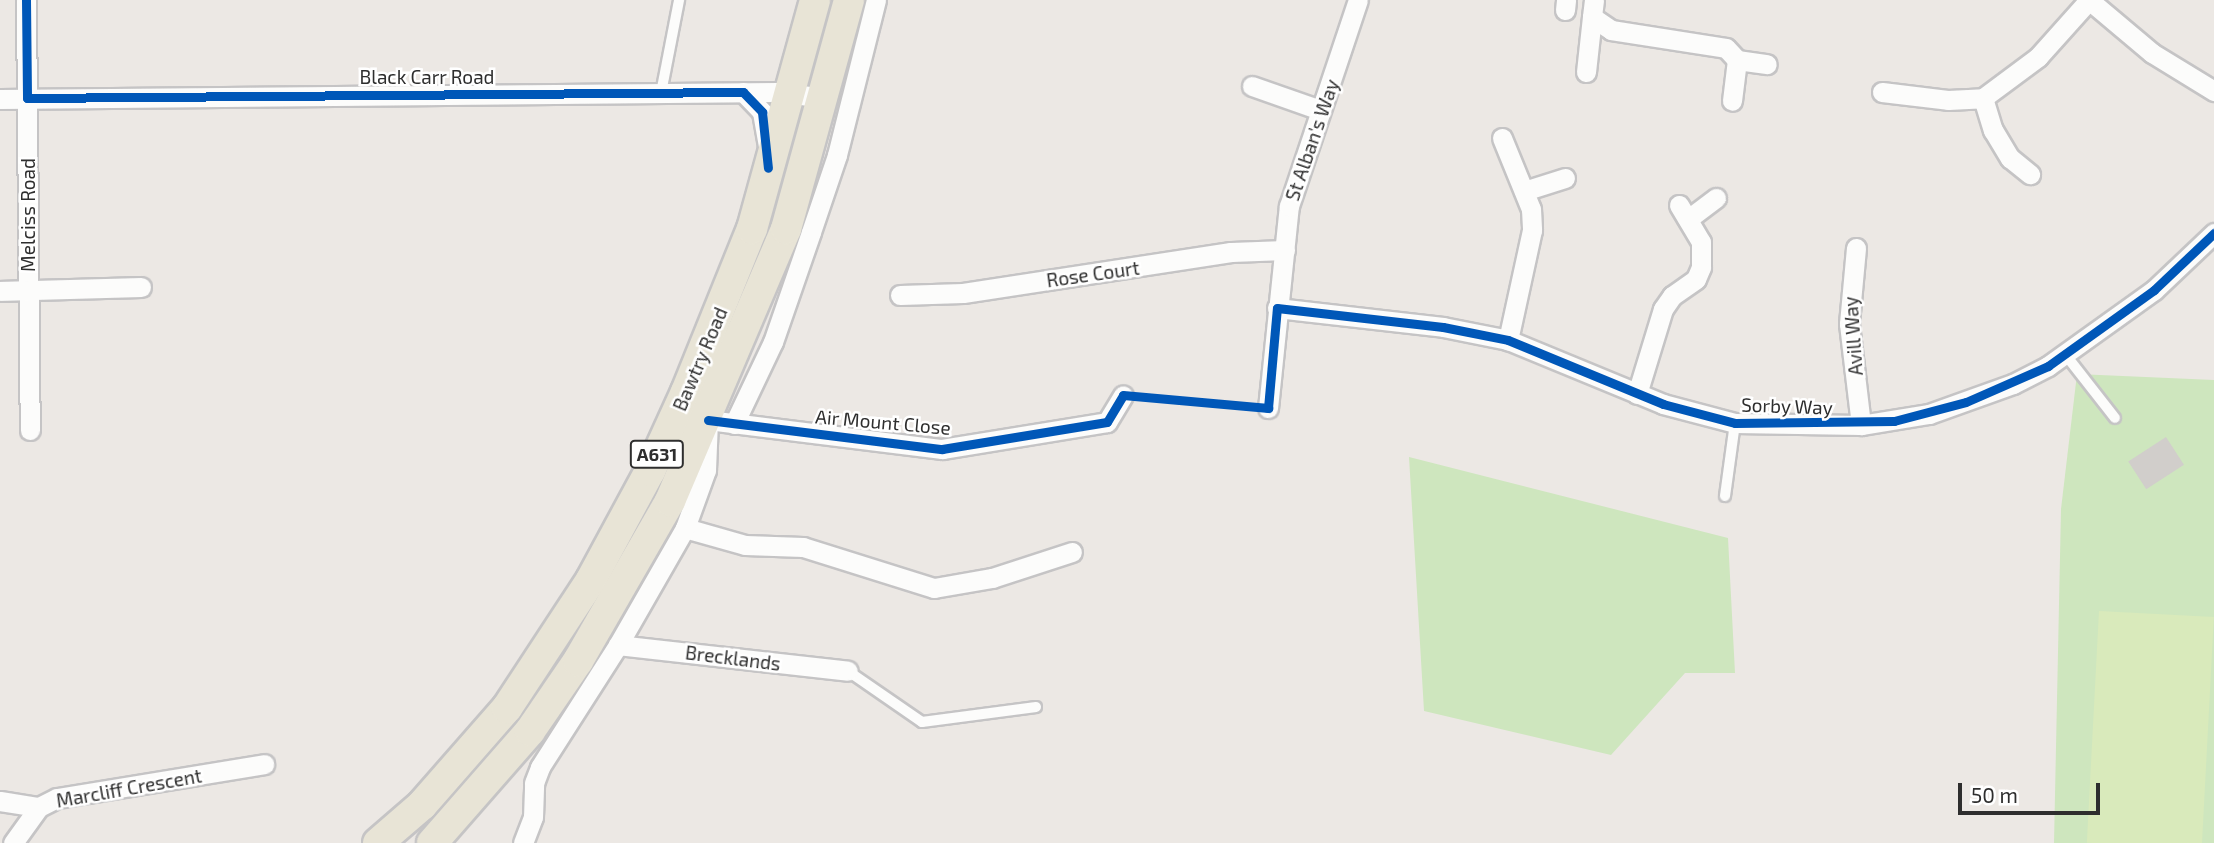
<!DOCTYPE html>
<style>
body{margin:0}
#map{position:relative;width:2214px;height:843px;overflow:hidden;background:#ece8e4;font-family:"Exo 2",sans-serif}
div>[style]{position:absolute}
.green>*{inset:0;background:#cee6be}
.pitch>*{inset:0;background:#d9eabb;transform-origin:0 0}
.building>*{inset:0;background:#d1cecb;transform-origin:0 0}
.roads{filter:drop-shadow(2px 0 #c5c4c5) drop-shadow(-2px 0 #c5c4c5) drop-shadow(0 2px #c5c4c5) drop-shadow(0 -2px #c5c4c5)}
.service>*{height:10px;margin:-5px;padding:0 5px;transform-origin:5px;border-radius:5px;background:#fcfcfb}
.minor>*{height:19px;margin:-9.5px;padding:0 9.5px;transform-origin:9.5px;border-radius:9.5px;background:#fcfcfb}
.primary>*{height:30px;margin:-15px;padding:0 15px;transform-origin:15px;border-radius:15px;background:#e8e4d6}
.cycleway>*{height:9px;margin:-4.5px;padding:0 4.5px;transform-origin:4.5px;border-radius:4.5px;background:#0057b8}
span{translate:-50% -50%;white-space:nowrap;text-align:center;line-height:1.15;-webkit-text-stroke:5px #fff;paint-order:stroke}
.shield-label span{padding:2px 5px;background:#fff;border:2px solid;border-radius:5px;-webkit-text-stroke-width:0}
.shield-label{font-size:18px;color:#2e2e2e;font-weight:700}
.street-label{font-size:19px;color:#2e2e2e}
.scale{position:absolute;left:1958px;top:783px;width:142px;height:32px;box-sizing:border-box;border:4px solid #2e2e2e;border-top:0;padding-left:9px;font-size:21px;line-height:24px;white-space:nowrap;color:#2e2e2e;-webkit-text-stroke:5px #fff;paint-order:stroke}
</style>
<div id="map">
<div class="green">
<div style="clip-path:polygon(2077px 374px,2214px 380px,2214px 843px,2054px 843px,2061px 509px)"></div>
<div style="clip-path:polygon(1409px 457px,1728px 538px,1735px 673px,1685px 673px,1611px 755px,1424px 711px)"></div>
</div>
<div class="pitch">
<div style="left:2099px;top:611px;width:115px;height:232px;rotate:3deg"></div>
</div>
<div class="building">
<div style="left:2166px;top:437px;width:33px;height:45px;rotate:57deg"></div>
</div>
<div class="roads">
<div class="service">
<div style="left:661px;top:93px;width:95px;rotate:-79deg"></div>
<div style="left:2065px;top:354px;width:81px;rotate:52deg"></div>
<div style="left:1725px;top:496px;width:74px;rotate:-82.2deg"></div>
<div style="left:848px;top:671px;width:90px;rotate:34.6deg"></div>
<div style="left:922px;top:722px;width:115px;rotate:-7.5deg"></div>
</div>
<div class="minor">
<div style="left:26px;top:0;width:430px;rotate:89.5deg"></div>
<div style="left:1594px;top:0;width:17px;rotate:97deg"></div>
<div style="left:1592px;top:17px;width:23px;rotate:34deg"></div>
<div style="left:1611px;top:30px;width:116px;rotate:8.9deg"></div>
<div style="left:1726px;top:48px;width:16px;rotate:47deg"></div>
<div style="left:1737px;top:60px;width:41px;rotate:97deg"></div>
<div style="left:2089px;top:0;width:82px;rotate:40.1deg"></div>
<div style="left:2152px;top:53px;width:73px;rotate:31.5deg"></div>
<div style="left:1565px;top:10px;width:10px;rotate:-84deg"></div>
<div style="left:1737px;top:60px;width:30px;rotate:8deg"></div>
<div style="left:1586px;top:72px;width:55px;rotate:-83.8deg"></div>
<div style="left:1252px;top:86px;width:72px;rotate:19.4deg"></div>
<div style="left:743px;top:92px;width:28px;rotate:46deg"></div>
<div style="left:762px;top:112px;width:39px;rotate:80deg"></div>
<div style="left:1882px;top:92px;width:66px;rotate:6.9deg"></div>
<div style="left:1948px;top:100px;width:35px;rotate:-3deg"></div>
<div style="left:1983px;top:98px;width:69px;rotate:-36.7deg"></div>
<div style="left:2038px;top:57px;width:76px;rotate:-48.2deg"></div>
<div style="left:1983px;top:98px;width:34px;rotate:73deg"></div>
<div style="left:1993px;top:130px;width:33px;rotate:59deg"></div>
<div style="left:2010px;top:158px;width:26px;rotate:39deg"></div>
<div style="left:0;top:99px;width:778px;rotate:-0.52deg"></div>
<div style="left:778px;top:92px;width:47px;rotate:7.3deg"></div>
<div style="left:1502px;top:138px;width:77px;rotate:67.8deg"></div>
<div style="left:1531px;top:209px;width:21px;rotate:87deg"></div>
<div style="left:1532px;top:230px;width:113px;rotate:102.3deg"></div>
<div style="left:1524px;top:191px;width:43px;rotate:-17.6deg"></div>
<div style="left:1688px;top:219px;width:35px;rotate:-37deg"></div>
<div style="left:1856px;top:248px;width:76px;rotate:95.3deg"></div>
<div style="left:1849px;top:324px;width:102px;rotate:83.2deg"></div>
<div style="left:0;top:291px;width:141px;rotate:-1.6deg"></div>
<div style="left:900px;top:295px;width:63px;rotate:-1.8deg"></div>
<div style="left:963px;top:293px;width:271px;rotate:-8.7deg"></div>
<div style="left:1231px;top:252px;width:54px;rotate:-2.1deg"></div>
<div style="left:1277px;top:308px;width:167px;rotate:6.5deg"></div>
<div style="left:1443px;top:327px;width:66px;rotate:11.3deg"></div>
<div style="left:1508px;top:340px;width:168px;rotate:22.4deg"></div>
<div style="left:1663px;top:404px;width:74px;rotate:14.8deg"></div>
<div style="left:1735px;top:423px;width:126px;rotate:0.9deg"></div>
<div style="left:1861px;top:425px;width:69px;rotate:-9.2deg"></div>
<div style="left:1929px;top:414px;width:89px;rotate:-19.7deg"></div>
<div style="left:2013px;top:384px;width:39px;rotate:-27deg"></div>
<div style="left:2048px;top:366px;width:130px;rotate:-35.6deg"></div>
<div style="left:2154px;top:290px;width:83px;rotate:-43.5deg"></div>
<div style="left:1637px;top:394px;width:89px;rotate:-73deg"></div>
<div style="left:1663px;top:309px;width:16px;rotate:-55deg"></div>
<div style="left:1672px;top:296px;width:29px;rotate:-35deg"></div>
<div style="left:1696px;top:279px;width:13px;rotate:-67deg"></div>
<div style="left:1701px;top:267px;width:25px;rotate:-90deg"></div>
<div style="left:1701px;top:242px;width:43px;rotate:-120.7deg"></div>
<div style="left:1268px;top:408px;width:203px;rotate:-84.1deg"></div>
<div style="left:1289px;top:206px;width:217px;rotate:-71.5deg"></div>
<div style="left:734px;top:424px;width:91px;rotate:-64.6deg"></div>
<div style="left:773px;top:342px;width:116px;rotate:-70.9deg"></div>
<div style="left:811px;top:232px;width:81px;rotate:-71.3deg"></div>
<div style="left:837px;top:155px;width:160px;rotate:-75.9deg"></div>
<div style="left:685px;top:528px;width:62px;rotate:15.8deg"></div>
<div style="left:745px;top:545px;width:58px;rotate:2deg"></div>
<div style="left:803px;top:547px;width:137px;rotate:17.4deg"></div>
<div style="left:934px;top:588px;width:59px;rotate:-9.8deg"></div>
<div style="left:992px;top:578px;width:84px;rotate:-18deg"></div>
<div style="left:618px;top:645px;width:231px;rotate:6.4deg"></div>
<div style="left:0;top:801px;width:39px;rotate:9deg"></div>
<div style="left:13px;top:843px;width:44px;rotate:-54.2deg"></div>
<div style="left:39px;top:807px;width:20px;rotate:-27deg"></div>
<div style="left:57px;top:798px;width:210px;rotate:-9.3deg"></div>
<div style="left:523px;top:843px;width:28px;rotate:-69deg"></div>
<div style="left:533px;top:817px;width:34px;rotate:-88deg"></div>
<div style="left:534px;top:783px;width:17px;rotate:-69deg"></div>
<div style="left:540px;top:767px;width:145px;rotate:-57.4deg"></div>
<div style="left:618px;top:645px;width:135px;rotate:-60.2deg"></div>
<div style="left:685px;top:528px;width:62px;rotate:-70.1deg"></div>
<div style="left:706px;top:470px;width:50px;rotate:-87.7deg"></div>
<div style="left:708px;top:420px;width:236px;rotate:7.1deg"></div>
<div style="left:942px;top:449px;width:167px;rotate:-9.3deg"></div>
<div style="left:1107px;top:422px;width:31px;rotate:-59deg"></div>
</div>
<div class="primary">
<div style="left:378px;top:843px;width:58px;rotate:-40.8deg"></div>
<div style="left:422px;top:805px;width:129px;rotate:-48.8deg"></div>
<div style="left:507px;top:708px;width:153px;rotate:-56.7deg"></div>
<div style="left:591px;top:580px;width:124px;rotate:-61.6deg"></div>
<div style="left:650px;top:471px;width:87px;rotate:-65.5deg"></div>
<div style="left:686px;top:392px;width:176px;rotate:-68deg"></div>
<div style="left:752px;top:229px;width:238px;rotate:-74.6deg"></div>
<div style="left:432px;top:843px;width:149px;rotate:-48.8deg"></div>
<div style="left:530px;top:731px;width:85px;rotate:-55.6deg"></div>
<div style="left:578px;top:661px;width:185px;rotate:-60.1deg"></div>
<div style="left:670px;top:501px;width:296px;rotate:-66.9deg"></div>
<div style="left:786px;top:229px;width:238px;rotate:-74.6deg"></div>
</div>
</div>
<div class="cycleway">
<div style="left:26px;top:0;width:98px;rotate:89.4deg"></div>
<div style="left:27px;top:98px;width:716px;rotate:-0.48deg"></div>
<div style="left:743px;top:92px;width:28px;rotate:46deg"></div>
<div style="left:762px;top:112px;width:56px;rotate:83.9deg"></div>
<div style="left:708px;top:420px;width:236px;rotate:7.1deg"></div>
<div style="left:942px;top:449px;width:167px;rotate:-9.3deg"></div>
<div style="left:1107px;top:422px;width:31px;rotate:-59deg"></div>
<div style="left:1123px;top:395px;width:146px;rotate:5.1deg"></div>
<div style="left:1268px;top:408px;width:100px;rotate:-84.9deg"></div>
<div style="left:1277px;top:308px;width:167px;rotate:6.5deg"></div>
<div style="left:1443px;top:327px;width:66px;rotate:11.3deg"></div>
<div style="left:1508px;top:340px;width:168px;rotate:22.4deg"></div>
<div style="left:1663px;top:404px;width:74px;rotate:14.8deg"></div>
<div style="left:1735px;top:423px;width:159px;rotate:-0.7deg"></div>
<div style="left:1894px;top:421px;width:74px;rotate:-14.8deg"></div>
<div style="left:1966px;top:402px;width:90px;rotate:-23.7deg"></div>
<div style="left:2048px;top:366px;width:130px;rotate:-35.6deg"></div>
<div style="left:2154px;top:290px;width:83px;rotate:-43.5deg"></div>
</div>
<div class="shield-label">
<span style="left:657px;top:454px">A631</span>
</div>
<div class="street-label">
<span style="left:427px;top:77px">Black Carr Road</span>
<span style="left:1312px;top:140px;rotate:-71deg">St Alban's Way</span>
<span style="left:28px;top:215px;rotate:-90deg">Melciss Road</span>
<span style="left:1093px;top:274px;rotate:-8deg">Rose Court</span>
<span style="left:1853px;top:336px;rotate:-94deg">Avill Way</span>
<span style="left:700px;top:359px;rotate:-67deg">Bawtry Road</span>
<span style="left:1787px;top:406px;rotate:2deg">Sorby Way</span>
<span style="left:883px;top:422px;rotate:5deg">Air Mount Close</span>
<span style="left:733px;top:658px;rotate:7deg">Brecklands</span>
<span style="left:129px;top:788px;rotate:-10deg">Marcliff Crescent</span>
</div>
<div class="scale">50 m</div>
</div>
